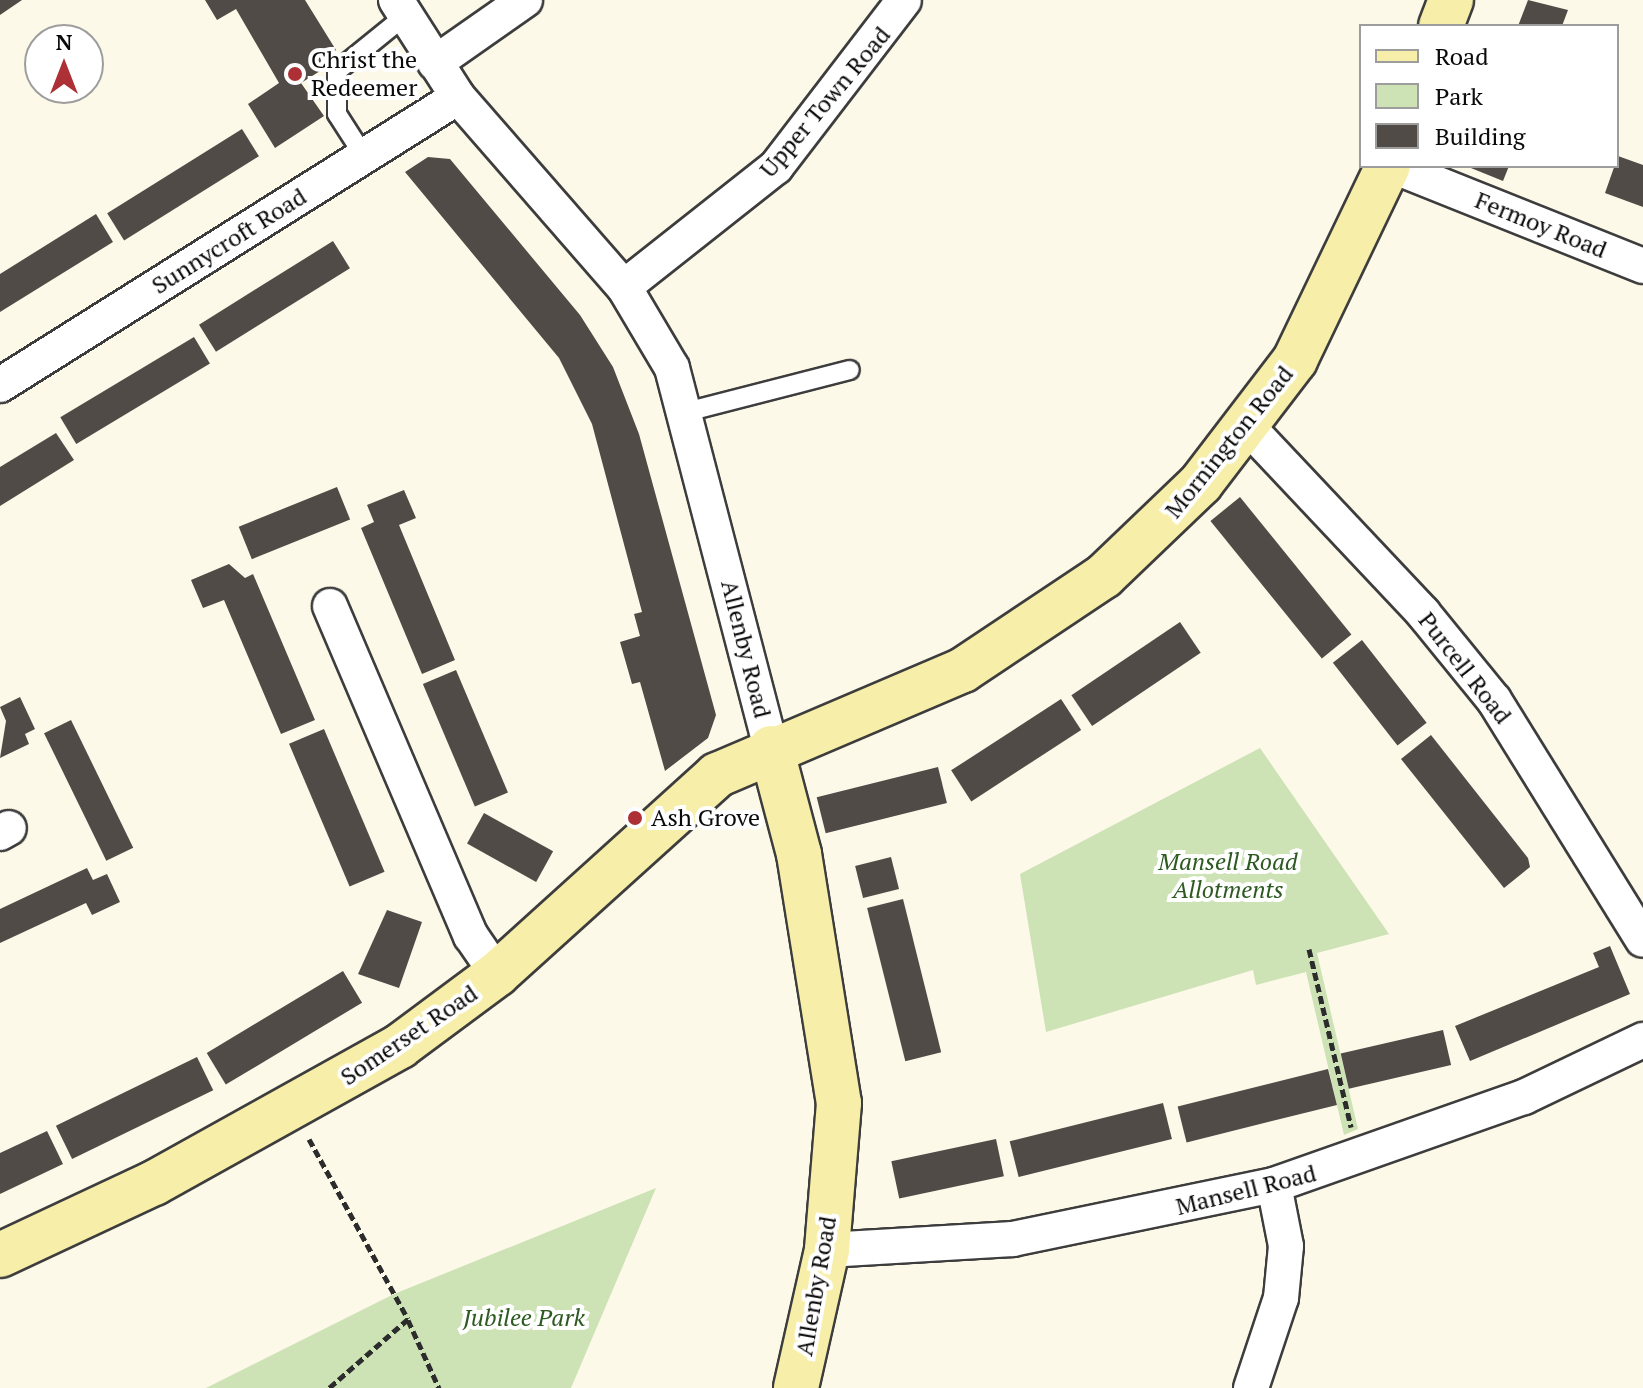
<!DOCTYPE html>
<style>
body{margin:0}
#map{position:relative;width:1643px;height:1388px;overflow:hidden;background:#fdf9e8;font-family:"PT Serif",serif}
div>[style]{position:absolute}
.green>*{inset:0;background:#cde3b6}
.building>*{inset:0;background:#514b47;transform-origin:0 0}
.path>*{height:5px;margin-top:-2.5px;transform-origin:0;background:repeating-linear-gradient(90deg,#2c2c2c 0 8px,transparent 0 12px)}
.roads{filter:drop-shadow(2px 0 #3d3d3d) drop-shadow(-2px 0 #3d3d3d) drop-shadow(0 2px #3d3d3d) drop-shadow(0 -2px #3d3d3d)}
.lane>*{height:18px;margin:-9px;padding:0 9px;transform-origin:9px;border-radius:9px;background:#fff}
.street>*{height:34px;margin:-17px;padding:0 17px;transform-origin:17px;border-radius:17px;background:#fff}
.secondary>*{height:44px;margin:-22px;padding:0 22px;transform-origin:22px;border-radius:22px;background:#f7efa9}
.dots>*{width:22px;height:22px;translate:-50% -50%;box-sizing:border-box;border:4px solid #fff;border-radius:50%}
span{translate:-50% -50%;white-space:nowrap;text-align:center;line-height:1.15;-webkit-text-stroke:8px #fff;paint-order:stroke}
.poi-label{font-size:24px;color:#0a0a0a}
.left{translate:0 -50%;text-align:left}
.street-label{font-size:24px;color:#0a0a0a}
.park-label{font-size:24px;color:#2d5a21;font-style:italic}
.legend{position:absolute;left:1359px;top:24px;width:260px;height:144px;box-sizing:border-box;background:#fff;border:2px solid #9d9d9d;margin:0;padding:10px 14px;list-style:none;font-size:24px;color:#0a0a0a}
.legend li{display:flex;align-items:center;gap:16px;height:40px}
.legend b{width:40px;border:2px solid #9d9d9d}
.north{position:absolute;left:24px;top:24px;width:80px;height:80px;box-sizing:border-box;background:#fff;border:2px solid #9d9d9d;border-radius:50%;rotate:0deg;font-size:22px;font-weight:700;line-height:32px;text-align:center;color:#0a0a0a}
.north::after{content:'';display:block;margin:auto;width:28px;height:36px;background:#ac3035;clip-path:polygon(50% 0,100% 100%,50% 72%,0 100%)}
</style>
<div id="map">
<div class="green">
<div style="clip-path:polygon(1260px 748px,1389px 934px,1317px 953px,1358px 1129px,1344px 1135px,1306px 972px,1256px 985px,1253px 970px,1046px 1032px,1020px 874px)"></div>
<div style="clip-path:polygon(656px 1188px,571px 1388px,206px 1388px,394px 1294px)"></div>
</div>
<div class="building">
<div style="clip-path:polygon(0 0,22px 0,0 15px)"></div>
<div style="clip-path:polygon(205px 0,305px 0,336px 50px,322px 59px,328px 66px,301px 83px,324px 116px,275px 148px,248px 104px,279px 83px,236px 9px,217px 20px)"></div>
<div style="clip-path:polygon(1528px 0,1568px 10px,1562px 26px,1518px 26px)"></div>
<div style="left:242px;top:129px;width:32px;height:159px;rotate:58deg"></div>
<div style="clip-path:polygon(1618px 156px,1643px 165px,1643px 207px,1605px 193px)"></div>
<div style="clip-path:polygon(428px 157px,450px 159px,580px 315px,613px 367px,639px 434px,716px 715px,708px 738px,665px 771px,640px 682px,632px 684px,620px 642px,640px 636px,634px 614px,642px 612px,592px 424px,559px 358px,405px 172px)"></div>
<div style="clip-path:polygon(1466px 166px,1509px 166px,1503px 181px)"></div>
<div style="clip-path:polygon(96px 214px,113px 242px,0 312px,0 274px)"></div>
<div style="left:333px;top:241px;width:32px;height:158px;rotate:58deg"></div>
<div style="left:194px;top:337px;width:31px;height:156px;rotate:59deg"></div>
<div style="clip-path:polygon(56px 433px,74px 460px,0 506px,0 467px)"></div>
<div style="left:337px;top:487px;width:35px;height:106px;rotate:68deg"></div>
<div style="clip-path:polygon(404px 490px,416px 518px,399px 525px,455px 660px,422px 674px,361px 528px,374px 522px,367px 505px)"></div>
<div style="left:1240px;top:497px;width:177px;height:38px;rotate:51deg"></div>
<div style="clip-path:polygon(229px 564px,245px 578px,253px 574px,315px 720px,281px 734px,224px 600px,203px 608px,191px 580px)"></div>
<div style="left:1180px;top:622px;width:37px;height:131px;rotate:56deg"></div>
<div style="left:1362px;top:640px;width:105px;height:37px;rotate:52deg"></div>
<div style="left:456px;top:670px;width:133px;height:36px;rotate:67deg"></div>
<div style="clip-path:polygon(20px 697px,35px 729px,25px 734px,29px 744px,0 758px,6px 721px,0 707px)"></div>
<div style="left:1061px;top:699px;width:37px;height:131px;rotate:57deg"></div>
<div style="left:71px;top:720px;width:142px;height:30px;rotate:64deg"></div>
<div style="left:324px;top:729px;width:155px;height:38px;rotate:67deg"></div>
<div style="clip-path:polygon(1431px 735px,1528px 858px,1530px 867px,1504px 888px,1401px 759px)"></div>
<div style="left:938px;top:767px;width:37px;height:125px;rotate:76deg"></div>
<div style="left:484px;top:813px;width:79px;height:35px;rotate:29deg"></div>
<div style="left:891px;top:857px;width:33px;height:37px;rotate:76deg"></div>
<div style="clip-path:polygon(87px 868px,93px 880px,107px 874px,120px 902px,92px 915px,86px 903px,0 943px,0 909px)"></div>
<div style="left:903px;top:899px;width:158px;height:37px;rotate:76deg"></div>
<div style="clip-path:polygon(387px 910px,422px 922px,399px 988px,358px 974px)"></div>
<div style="clip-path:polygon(1610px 946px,1630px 994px,1470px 1061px,1455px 1026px,1599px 967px,1593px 953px)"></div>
<div style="left:343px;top:971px;width:37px;height:159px;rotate:59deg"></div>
<div style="left:1443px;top:1030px;width:36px;height:105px;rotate:77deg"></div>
<div style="left:197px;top:1057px;width:37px;height:157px;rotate:64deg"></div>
<div style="left:1328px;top:1069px;width:37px;height:155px;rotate:76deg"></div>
<div style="left:1163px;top:1103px;width:37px;height:158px;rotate:76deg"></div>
<div style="clip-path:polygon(47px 1131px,63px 1164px,0 1194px,0 1153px)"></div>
<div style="left:996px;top:1139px;width:38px;height:107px;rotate:78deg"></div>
</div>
<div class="path">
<div style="left:1309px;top:949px;width:183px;rotate:76.7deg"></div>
<div style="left:309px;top:1139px;width:205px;rotate:61.2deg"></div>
<div style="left:408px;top:1319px;width:105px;rotate:138.9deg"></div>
<div style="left:408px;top:1320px;width:75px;rotate:65.5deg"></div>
</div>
<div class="roads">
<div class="lane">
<div style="left:364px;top:156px;width:50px;rotate:-122.7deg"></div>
<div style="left:337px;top:114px;width:43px;rotate:-90deg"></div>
<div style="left:337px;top:71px;width:89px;rotate:-39.1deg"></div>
<div style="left:686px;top:412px;width:169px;rotate:-14.4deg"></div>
</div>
<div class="street">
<div style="left:396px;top:0;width:115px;rotate:57.4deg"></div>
<div style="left:458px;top:97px;width:252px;rotate:48.9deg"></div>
<div style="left:624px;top:287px;width:94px;rotate:59.3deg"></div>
<div style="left:672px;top:368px;width:393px;rotate:75.4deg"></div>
<div style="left:435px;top:63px;width:110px;rotate:-35deg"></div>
<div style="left:1393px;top:166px;width:269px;rotate:21.8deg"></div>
<div style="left:624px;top:287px;width:194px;rotate:-38.3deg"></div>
<div style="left:776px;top:167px;width:210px;rotate:-52.5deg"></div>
<div style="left:0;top:385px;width:541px;rotate:-32.16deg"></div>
<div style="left:1247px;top:426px;width:257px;rotate:46.7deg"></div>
<div style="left:1423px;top:613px;width:112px;rotate:50.8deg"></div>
<div style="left:1494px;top:700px;width:282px;rotate:58.2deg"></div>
<div style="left:330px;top:606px;width:359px;rotate:66.9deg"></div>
<div style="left:471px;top:936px;width:46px;rotate:55.6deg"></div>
<div style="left:0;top:833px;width:10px;rotate:-29deg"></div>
<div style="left:827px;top:1250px;width:186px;rotate:-3.4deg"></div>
<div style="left:1013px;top:1239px;width:267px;rotate:-11.7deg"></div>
<div style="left:1274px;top:1185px;width:265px;rotate:-19.4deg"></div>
<div style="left:1524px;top:1097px;width:132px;rotate:-25.6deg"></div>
<div style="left:1251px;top:1388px;width:95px;rotate:-71.6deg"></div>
<div style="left:1281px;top:1298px;width:52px;rotate:-84.5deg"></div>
<div style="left:1286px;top:1246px;width:62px;rotate:-101.1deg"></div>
</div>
<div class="secondary">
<div style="left:1441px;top:26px;width:28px;rotate:-69deg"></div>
<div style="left:771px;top:748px;width:110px;rotate:75.2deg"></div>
<div style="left:799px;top:854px;width:252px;rotate:80.9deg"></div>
<div style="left:839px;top:1103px;width:147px;rotate:94.7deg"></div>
<div style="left:827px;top:1250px;width:141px;rotate:102.7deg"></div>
<div style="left:0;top:1255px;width:170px;rotate:-25.1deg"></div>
<div style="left:154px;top:1183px;width:282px;rotate:-29.1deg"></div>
<div style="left:400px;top:1046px;width:121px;rotate:-36.6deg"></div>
<div style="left:497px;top:974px;width:297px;rotate:-42.1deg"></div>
<div style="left:717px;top:775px;width:267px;rotate:-23.1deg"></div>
<div style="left:963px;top:670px;width:169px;rotate:-33.7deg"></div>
<div style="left:1104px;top:576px;width:134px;rotate:-43.8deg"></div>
<div style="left:1201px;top:483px;width:155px;rotate:-52.6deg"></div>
<div style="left:1295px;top:360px;width:215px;rotate:-64.4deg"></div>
</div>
</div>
<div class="dots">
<div style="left:295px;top:74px;background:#ac3035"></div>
<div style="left:635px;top:818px;background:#ac3035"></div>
</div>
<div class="poi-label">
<span class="left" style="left:311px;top:74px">Christ the<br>Redeemer</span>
<span class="left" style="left:651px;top:818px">Ash Grove</span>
</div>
<div class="street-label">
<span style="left:825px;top:102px;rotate:-50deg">Upper Town Road</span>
<span style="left:1541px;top:225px;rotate:22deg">Fermoy Road</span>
<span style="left:229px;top:241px;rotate:-32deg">Sunnycroft Road</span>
<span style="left:1229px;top:442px;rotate:-51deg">Mornington Road</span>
<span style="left:746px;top:649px;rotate:76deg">Allenby Road</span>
<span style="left:1465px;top:668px;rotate:52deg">Purcell Road</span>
<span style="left:409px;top:1035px;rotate:-34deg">Somerset Road</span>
<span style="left:1246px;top:1190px;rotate:-14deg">Mansell Road</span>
<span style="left:816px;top:1286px;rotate:-80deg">Allenby Road</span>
</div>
<div class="park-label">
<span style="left:1228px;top:876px">Mansell Road<br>Allotments</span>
<span style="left:524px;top:1318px">Jubilee Park</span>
</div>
<ul class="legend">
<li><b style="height:10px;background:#f7efa9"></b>Road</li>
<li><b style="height:22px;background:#cde3b6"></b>Park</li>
<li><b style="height:22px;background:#514b47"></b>Building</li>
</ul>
<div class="north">N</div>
</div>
